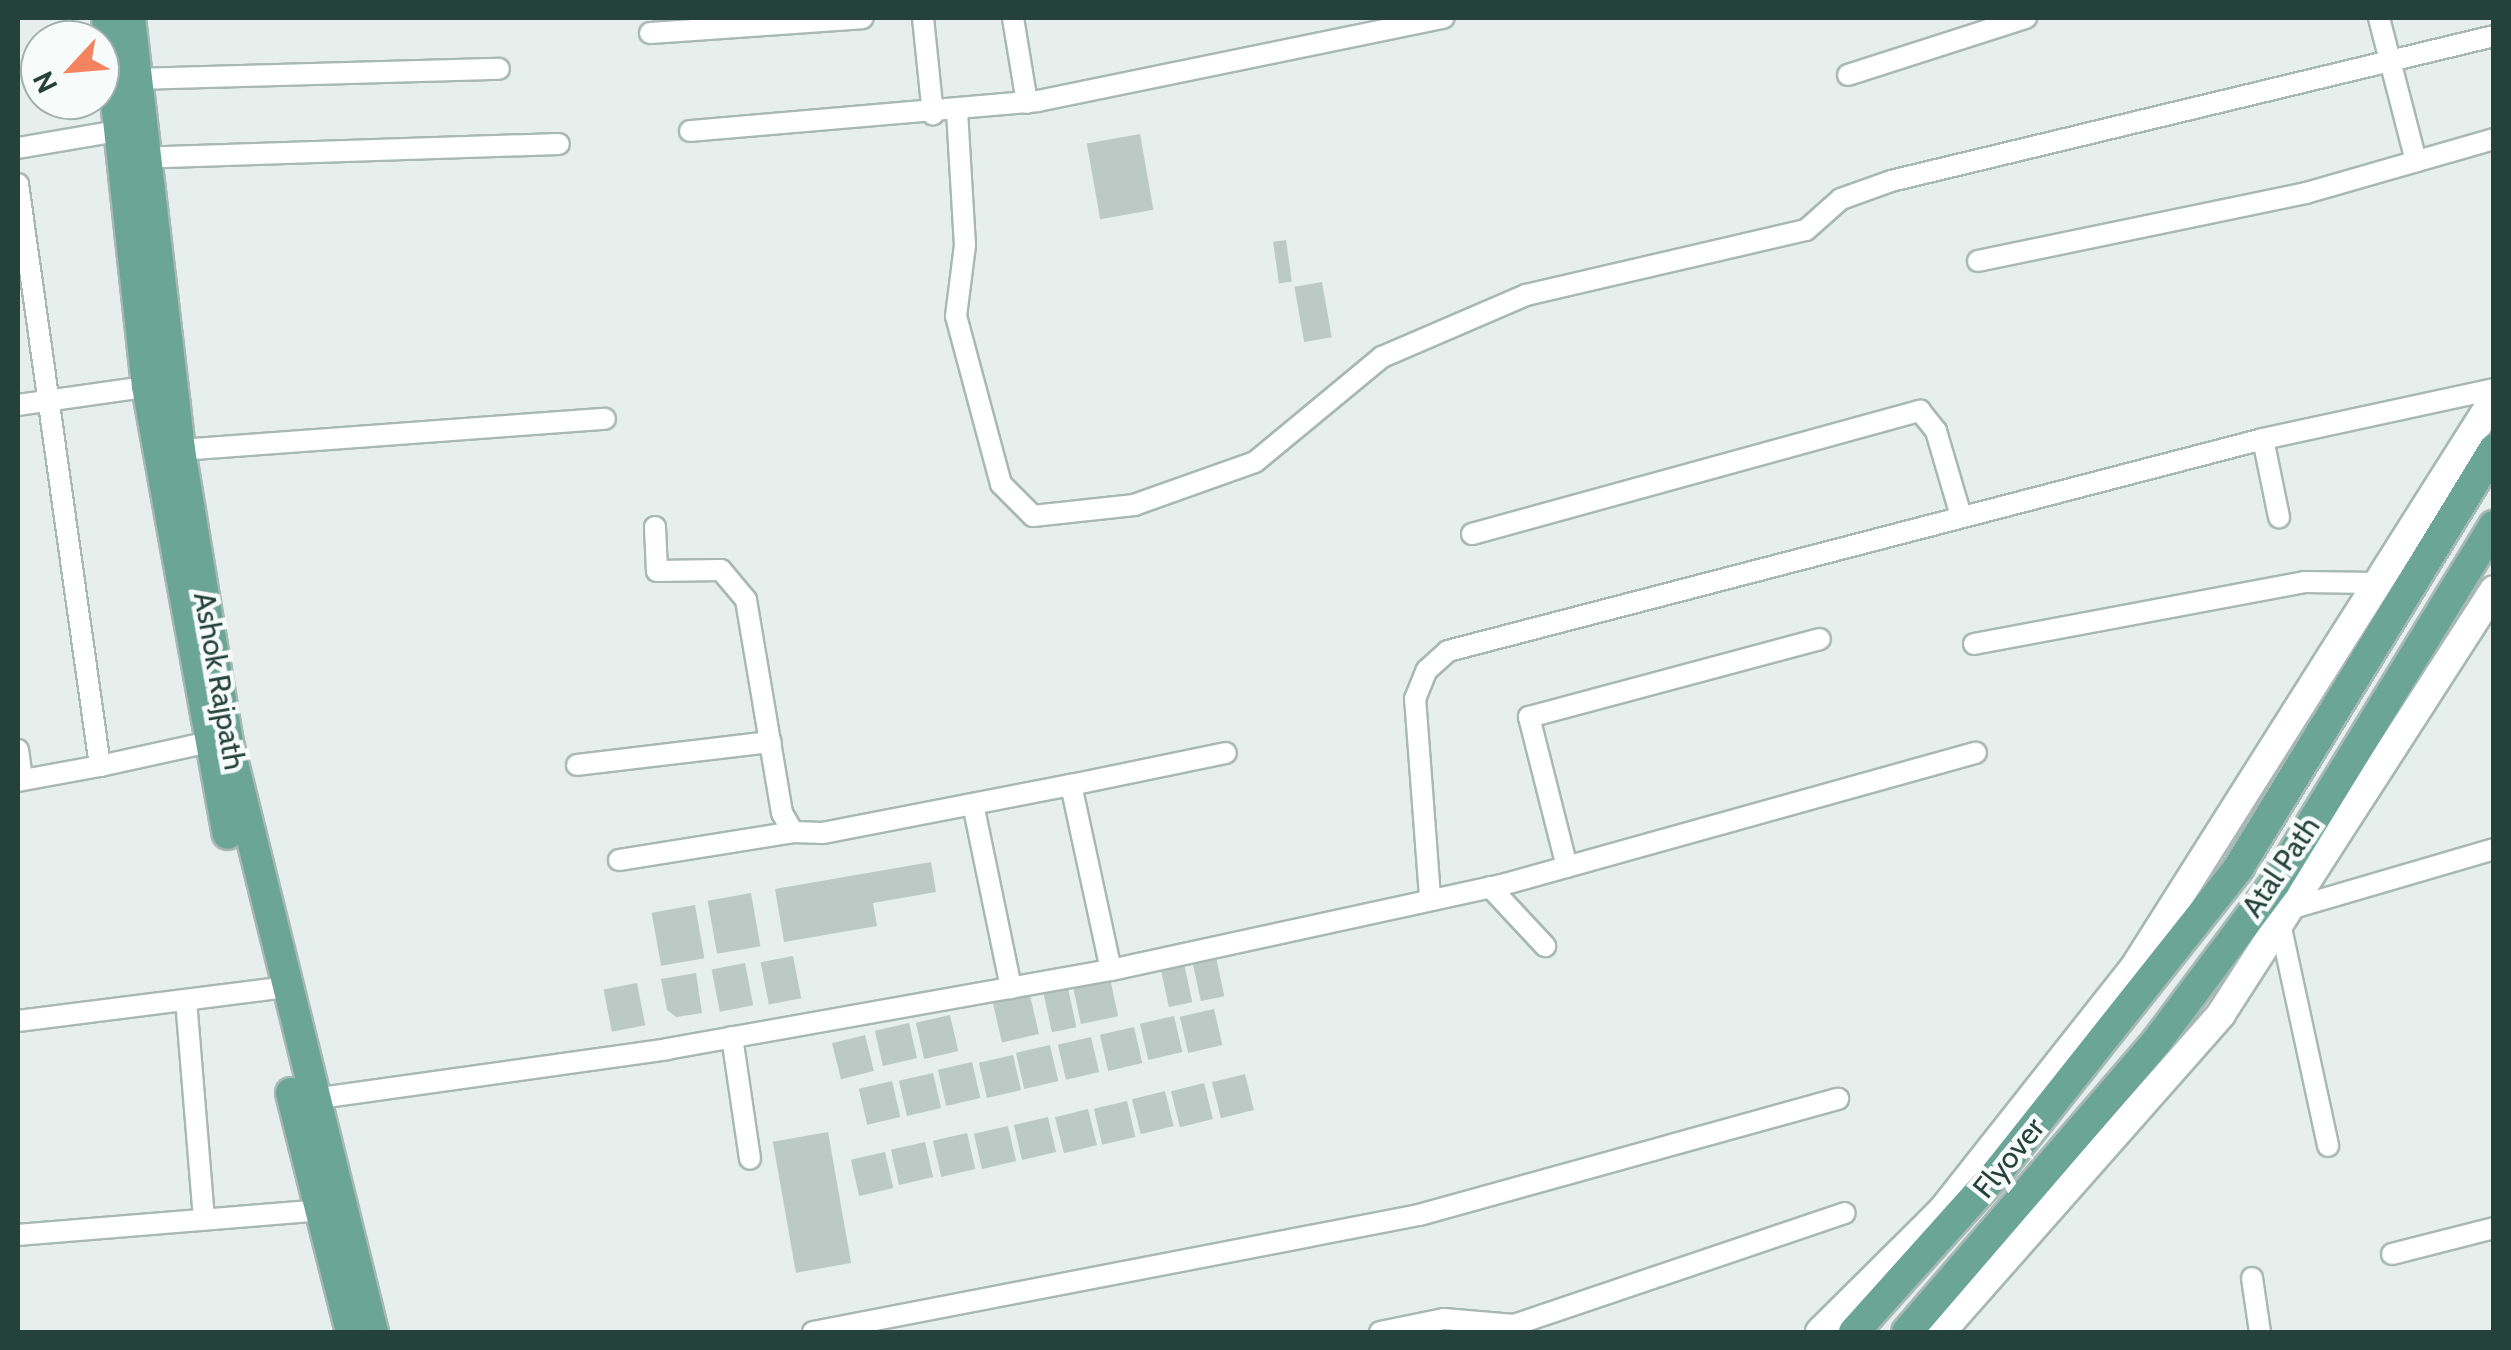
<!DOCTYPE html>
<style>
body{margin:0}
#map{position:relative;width:2511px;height:1350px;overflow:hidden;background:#e6efeb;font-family:Cabin,sans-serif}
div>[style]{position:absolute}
.building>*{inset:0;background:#bbcac4;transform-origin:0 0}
.roads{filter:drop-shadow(2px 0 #a8b8b2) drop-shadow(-2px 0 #a8b8b2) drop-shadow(0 2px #a8b8b2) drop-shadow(0 -2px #a8b8b2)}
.street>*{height:20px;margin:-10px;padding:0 10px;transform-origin:10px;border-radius:10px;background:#fff}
.secondary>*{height:28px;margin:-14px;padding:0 14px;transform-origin:14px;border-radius:14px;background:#fff}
.primary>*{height:30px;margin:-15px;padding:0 15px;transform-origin:15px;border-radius:15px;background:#6aa596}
span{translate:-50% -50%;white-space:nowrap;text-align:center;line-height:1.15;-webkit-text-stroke:9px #f7fbf9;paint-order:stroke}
.street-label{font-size:30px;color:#24423a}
.frame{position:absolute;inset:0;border:20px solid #24423a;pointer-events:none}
.north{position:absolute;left:20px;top:20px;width:100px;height:100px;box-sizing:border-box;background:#f7fbf9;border:2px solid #a3b1ad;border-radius:50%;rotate:244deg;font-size:28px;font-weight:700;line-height:40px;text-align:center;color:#24423a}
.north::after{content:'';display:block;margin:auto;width:35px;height:45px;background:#f4845f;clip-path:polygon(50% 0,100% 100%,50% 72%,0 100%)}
</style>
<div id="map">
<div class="building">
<div style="left:1140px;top:134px;width:77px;height:54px;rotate:80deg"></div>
<div style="left:1286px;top:240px;width:42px;height:13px;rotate:82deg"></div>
<div style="left:1322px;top:282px;width:56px;height:28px;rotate:80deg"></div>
<div style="clip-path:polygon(931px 862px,936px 892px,873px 903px,877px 926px,784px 942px,775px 889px)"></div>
<div style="left:751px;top:893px;width:54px;height:44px;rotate:80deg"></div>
<div style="left:695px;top:905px;width:54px;height:44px;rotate:80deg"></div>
<div style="left:793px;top:956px;width:43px;height:33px;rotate:79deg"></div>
<div style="left:1216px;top:957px;width:40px;height:24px;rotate:78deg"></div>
<div style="left:745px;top:963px;width:43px;height:34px;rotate:79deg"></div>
<div style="left:1184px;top:963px;width:40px;height:24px;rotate:78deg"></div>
<div style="clip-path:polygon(696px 973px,702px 1013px,676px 1017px,667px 1010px,661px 979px)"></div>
<div style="left:1110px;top:978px;width:39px;height:38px;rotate:78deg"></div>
<div style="left:637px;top:983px;width:43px;height:34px;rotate:79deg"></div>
<div style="left:1068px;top:988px;width:40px;height:25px;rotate:78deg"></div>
<div style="left:1030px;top:995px;width:40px;height:38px;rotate:77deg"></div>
<div style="left:1214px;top:1009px;width:37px;height:35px;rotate:77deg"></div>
<div style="left:950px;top:1015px;width:37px;height:35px;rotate:77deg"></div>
<div style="left:1174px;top:1016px;width:37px;height:35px;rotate:77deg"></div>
<div style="left:909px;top:1023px;width:36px;height:35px;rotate:77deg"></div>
<div style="left:1134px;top:1027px;width:37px;height:35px;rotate:77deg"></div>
<div style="left:865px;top:1035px;width:37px;height:34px;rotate:76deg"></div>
<div style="left:1091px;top:1037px;width:36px;height:34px;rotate:77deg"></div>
<div style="left:1050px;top:1045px;width:37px;height:35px;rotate:77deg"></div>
<div style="left:1013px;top:1055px;width:36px;height:35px;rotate:77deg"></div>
<div style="left:972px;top:1062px;width:37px;height:35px;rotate:77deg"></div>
<div style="left:933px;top:1073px;width:36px;height:35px;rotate:77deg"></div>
<div style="left:1245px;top:1074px;width:37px;height:34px;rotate:76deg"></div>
<div style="left:892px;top:1081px;width:37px;height:34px;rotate:77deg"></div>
<div style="left:1204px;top:1083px;width:37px;height:34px;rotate:76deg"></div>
<div style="left:1165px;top:1091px;width:36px;height:34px;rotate:76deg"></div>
<div style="left:1127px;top:1101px;width:37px;height:34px;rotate:77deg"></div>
<div style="left:1088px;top:1109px;width:37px;height:34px;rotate:76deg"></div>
<div style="left:1048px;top:1117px;width:36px;height:35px;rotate:77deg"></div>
<div style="left:1008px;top:1126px;width:36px;height:35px;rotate:77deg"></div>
<div style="left:828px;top:1132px;width:133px;height:56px;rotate:80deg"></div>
<div style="left:967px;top:1133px;width:37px;height:35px;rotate:77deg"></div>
<div style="left:925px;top:1142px;width:36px;height:35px;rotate:77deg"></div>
<div style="left:885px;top:1152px;width:37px;height:35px;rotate:77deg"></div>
</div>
<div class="roads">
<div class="street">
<div style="left:923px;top:18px;width:97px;rotate:84.1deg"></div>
<div style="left:1013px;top:18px;width:86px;rotate:80.6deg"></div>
<div style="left:2379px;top:18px;width:148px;rotate:75.5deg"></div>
<div style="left:650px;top:33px;width:213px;rotate:-4deg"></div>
<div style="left:1848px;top:75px;width:187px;rotate:-17.8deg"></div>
<div style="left:136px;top:79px;width:363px;rotate:-1.6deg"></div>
<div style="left:957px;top:111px;width:134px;rotate:86.6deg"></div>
<div style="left:965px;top:245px;width:72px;rotate:97.2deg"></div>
<div style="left:956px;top:316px;width:174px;rotate:75deg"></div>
<div style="left:1001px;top:484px;width:45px;rotate:45deg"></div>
<div style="left:1033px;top:516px;width:102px;rotate:-6.2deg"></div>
<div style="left:1134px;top:505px;width:128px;rotate:-19.6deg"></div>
<div style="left:1255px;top:462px;width:165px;rotate:-39.6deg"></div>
<div style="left:1382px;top:357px;width:157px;rotate:-23.3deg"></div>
<div style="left:1526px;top:295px;width:287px;rotate:-13.1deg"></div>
<div style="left:1806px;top:230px;width:47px;rotate:-41.5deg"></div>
<div style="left:1841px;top:199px;width:53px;rotate:-19.8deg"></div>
<div style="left:1891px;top:181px;width:620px;rotate:-13.52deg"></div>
<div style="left:690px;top:131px;width:349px;rotate:-4.9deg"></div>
<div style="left:1038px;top:101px;width:414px;rotate:-11.6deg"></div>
<div style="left:18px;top:148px;width:100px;rotate:-9.7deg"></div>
<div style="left:136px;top:158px;width:423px;rotate:-1.9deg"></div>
<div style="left:18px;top:184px;width:588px;rotate:81.98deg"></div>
<div style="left:100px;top:766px;width:126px;rotate:-12.4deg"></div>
<div style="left:1978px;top:261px;width:335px;rotate:-11.7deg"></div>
<div style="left:2306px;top:193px;width:196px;rotate:-16deg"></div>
<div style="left:18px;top:405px;width:142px;rotate:-8.1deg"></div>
<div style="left:2263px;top:439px;width:80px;rotate:78.4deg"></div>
<div style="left:180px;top:450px;width:426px;rotate:-4.2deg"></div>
<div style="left:655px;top:527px;width:44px;rotate:87.4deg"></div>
<div style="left:657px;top:571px;width:64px;rotate:-0.9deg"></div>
<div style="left:721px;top:570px;width:39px;rotate:50deg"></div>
<div style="left:746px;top:600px;width:216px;rotate:80.4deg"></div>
<div style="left:782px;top:813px;width:22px;rotate:60deg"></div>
<div style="left:793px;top:832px;width:30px;rotate:2deg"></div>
<div style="left:823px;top:833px;width:253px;rotate:-11deg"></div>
<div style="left:1071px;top:785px;width:189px;rotate:77.8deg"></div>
<div style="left:1472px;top:534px;width:465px;rotate:-15.4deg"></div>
<div style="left:1920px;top:411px;width:26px;rotate:51deg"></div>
<div style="left:1936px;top:431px;width:89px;rotate:73.6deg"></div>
<div style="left:1974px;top:644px;width:336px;rotate:-10.6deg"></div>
<div style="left:2304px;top:582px;width:71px;rotate:0.8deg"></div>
<div style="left:18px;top:750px;width:30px;rotate:82deg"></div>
<div style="left:577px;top:765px;width:195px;rotate:-6.8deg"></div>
<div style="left:18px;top:781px;width:83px;rotate:-10.4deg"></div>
<div style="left:1071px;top:785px;width:158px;rotate:-11.7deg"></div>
<div style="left:973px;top:804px;width:188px;rotate:78.3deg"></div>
<div style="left:619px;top:860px;width:176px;rotate:-9.1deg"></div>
<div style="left:1567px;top:867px;width:155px;rotate:-104.2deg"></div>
<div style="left:1529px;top:717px;width:301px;rotate:-15deg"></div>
<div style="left:1490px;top:887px;width:81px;rotate:47deg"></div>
<div style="left:1430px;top:897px;width:199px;rotate:-94.3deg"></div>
<div style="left:1415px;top:699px;width:31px;rotate:-68deg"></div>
<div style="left:1427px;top:670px;width:28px;rotate:-42deg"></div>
<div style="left:1448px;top:651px;width:842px;rotate:-14.58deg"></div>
<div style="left:2263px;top:439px;width:236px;rotate:-12.2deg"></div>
<div style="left:2296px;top:907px;width:206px;rotate:-16.3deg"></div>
<div style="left:2281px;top:928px;width:223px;rotate:77.8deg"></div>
<div style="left:186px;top:1000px;width:220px;rotate:85.3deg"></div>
<div style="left:18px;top:1021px;width:270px;rotate:-7.2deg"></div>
<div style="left:732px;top:1037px;width:123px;rotate:81.6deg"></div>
<div style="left:306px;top:1100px;width:365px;rotate:-8deg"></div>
<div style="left:667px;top:1049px;width:451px;rotate:-10.1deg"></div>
<div style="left:1111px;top:970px;width:400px;rotate:-12.3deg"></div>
<div style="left:1502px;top:885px;width:492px;rotate:-15.6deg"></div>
<div style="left:18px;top:1235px;width:302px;rotate:-4.7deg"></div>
<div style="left:2392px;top:1254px;width:105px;rotate:-14.3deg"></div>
<div style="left:2252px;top:1278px;width:55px;rotate:81.6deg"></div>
<div style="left:813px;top:1332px;width:617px;rotate:-10.93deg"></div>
<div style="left:1419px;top:1215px;width:435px;rotate:-15.5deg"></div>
<div style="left:1380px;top:1332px;width:65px;rotate:-11.5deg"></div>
<div style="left:1444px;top:1319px;width:70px;rotate:4.9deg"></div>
<div style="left:1514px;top:1325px;width:349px;rotate:-18.7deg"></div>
</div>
<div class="secondary">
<div style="left:1820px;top:1332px;width:172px;rotate:-44.8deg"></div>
<div style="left:1942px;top:1211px;width:313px;rotate:-51.7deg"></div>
<div style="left:2136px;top:965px;width:670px;rotate:-57.69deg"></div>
<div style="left:1941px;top:1332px;width:424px;rotate:-48.6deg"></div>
<div style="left:2221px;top:1014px;width:504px;rotate:-57.22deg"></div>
</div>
<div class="primary">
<div style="left:107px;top:18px;width:370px;rotate:83.8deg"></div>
<div style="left:147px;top:386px;width:455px;rotate:79.8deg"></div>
<div style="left:130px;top:18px;width:435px;rotate:83.4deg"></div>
<div style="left:180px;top:450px;width:292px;rotate:80.7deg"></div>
<div style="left:227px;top:738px;width:612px;rotate:76.19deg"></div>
<div style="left:291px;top:1093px;width:246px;rotate:75.9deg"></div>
<div style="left:1854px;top:1332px;width:219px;rotate:-48.1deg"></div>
<div style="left:2000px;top:1169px;width:385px;rotate:-51.6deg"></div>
<div style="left:2239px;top:867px;width:490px;rotate:-58.6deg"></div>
<div style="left:1907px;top:1332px;width:384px;rotate:-49.3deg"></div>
<div style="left:2157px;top:1041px;width:197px;rotate:-53.2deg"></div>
<div style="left:2275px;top:883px;width:419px;rotate:-58.5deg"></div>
</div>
</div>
<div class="street-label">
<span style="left:219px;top:681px;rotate:80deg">Ashok Rajpath</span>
<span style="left:2281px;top:867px;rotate:-56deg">Atal Path</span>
<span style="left:2009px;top:1158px;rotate:-51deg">Flyover</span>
</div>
<div class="frame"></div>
<div class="north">N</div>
</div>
